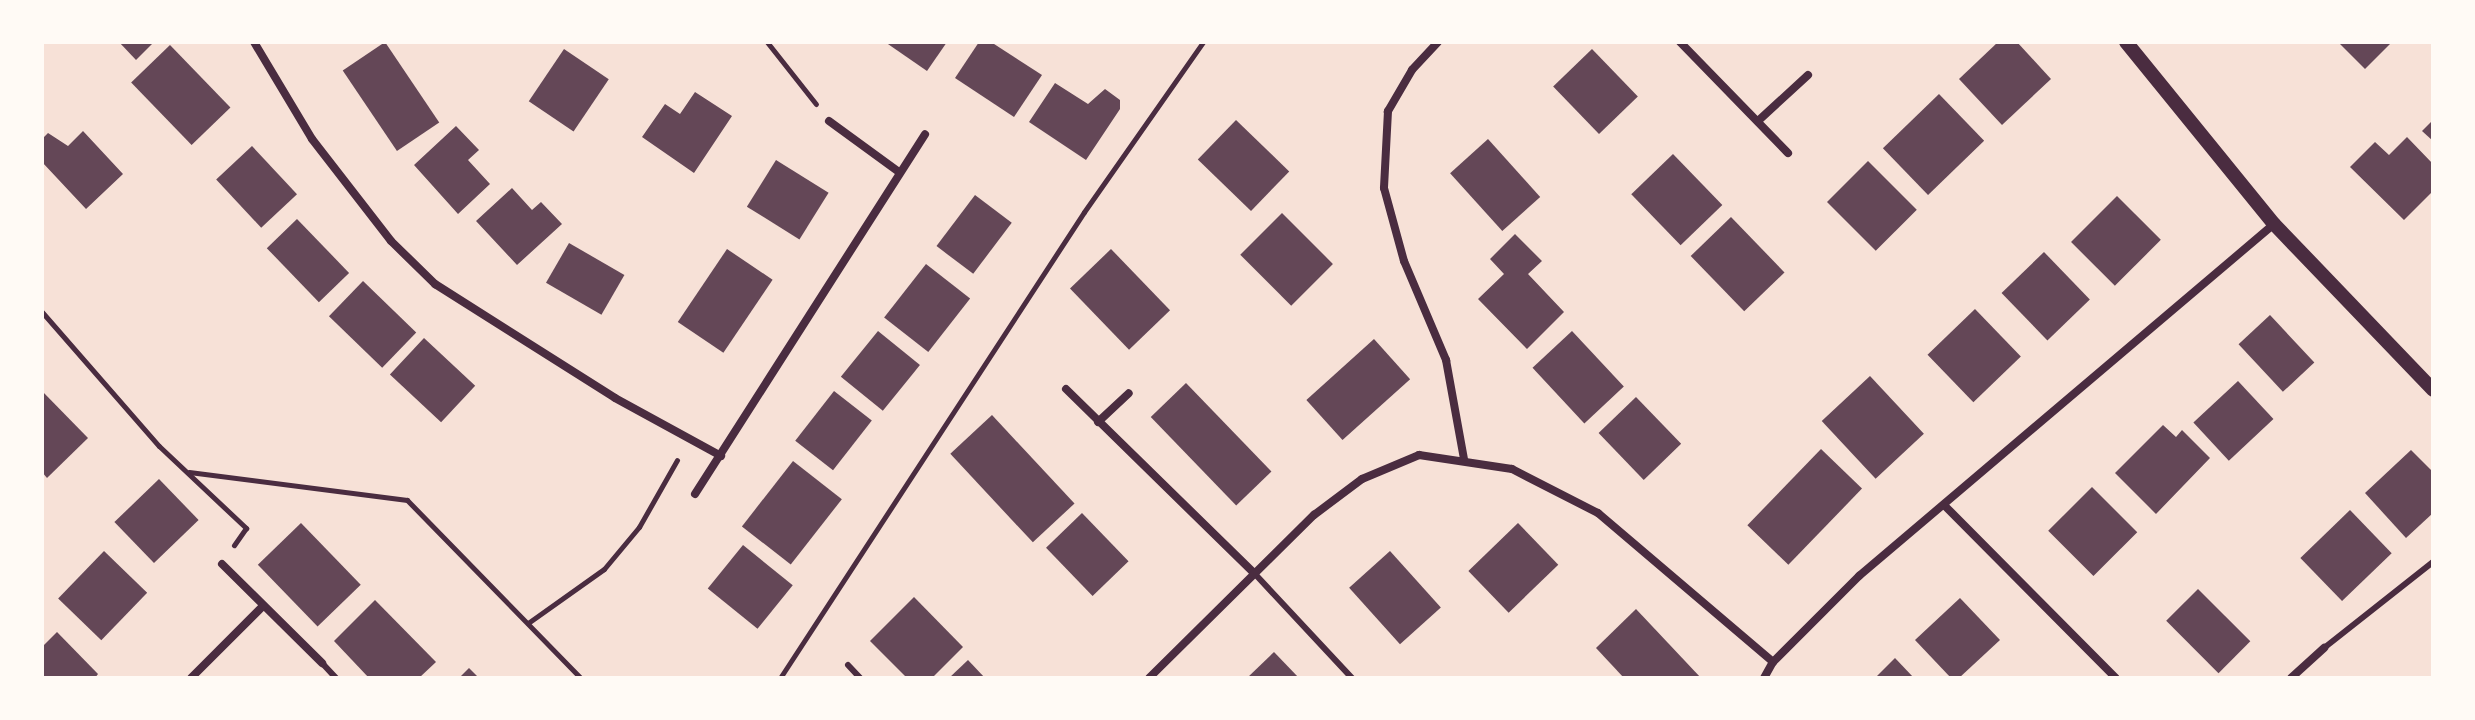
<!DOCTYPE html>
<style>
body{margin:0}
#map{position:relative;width:2475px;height:720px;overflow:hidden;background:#f7e1d7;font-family:Lato,sans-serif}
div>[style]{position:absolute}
.building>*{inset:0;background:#644757;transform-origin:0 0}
.path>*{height:5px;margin:-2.5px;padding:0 2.5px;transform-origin:2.5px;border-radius:2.5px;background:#4a2c40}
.service>*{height:6px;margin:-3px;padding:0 3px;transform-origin:3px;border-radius:3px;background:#4a2c40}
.minor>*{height:8px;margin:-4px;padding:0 4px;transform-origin:4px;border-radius:4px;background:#4a2c40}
.tertiary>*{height:14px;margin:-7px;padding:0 7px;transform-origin:7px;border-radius:7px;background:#4a2c40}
span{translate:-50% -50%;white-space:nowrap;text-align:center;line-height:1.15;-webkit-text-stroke:7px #fffaf5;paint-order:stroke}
.frame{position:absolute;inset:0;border:44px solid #fffaf5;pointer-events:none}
</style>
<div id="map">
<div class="building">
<div style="clip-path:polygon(119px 42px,154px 42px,136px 60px)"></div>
<div style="left:385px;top:42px;width:97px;height:51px;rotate:56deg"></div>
<div style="clip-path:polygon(885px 42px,947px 42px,927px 71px)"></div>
<div style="clip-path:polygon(979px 42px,991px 42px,1042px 75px,1014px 117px,955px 78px)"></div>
<div style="clip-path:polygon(1998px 42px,2017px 42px,2051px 79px,2002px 125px,1959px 79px)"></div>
<div style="clip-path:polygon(2338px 42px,2392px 42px,2365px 69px)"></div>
<div style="left:170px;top:45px;width:87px;height:54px;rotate:46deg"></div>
<div style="left:564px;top:49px;width:54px;height:63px;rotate:34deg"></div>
<div style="left:1592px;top:49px;width:66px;height:54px;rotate:46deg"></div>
<div style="clip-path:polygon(1055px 83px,1088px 104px,1105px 89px,1120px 100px,1120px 109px,1086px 160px,1029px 122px)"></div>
<div style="clip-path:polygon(695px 92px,732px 116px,694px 173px,642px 137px,665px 104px,680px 114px)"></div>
<div style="left:1939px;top:94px;width:65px;height:78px;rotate:46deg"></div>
<div style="left:1236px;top:120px;width:74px;height:55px;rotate:44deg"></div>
<div style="clip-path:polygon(2433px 120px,2433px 141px,2422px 131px)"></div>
<div style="clip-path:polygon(456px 126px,479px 150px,468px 160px,490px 184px,458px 214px,414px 165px)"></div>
<div style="clip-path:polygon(83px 131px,123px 174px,86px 209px,42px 162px,42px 139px,48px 133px,68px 146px)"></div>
<div style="clip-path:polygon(2407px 137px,2433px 164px,2433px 191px,2404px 220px,2350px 167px,2375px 142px,2389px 155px)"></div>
<div style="left:1488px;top:139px;width:78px;height:51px;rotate:48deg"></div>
<div style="left:252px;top:146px;width:66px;height:49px;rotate:47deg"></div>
<div style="left:1673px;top:154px;width:71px;height:58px;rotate:46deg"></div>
<div style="left:776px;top:160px;width:62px;height:55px;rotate:32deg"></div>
<div style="left:1868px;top:161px;width:69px;height:58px;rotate:45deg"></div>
<div style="clip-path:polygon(512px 188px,532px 210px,541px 202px,562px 224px,517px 265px,476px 221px)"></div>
<div style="left:975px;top:195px;width:46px;height:64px;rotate:37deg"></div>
<div style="left:2117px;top:196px;width:62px;height:65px;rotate:45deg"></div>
<div style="left:1282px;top:213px;width:72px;height:59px;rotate:45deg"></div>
<div style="left:1731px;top:217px;width:77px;height:56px;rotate:46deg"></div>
<div style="left:297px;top:219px;width:75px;height:42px;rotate:46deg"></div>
<div style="clip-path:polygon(1515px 234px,1542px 261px,1528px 274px,1564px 312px,1527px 349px,1478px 299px,1504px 274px,1490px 259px)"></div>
<div style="left:569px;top:243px;width:64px;height:46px;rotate:30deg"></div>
<div style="left:727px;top:249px;width:55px;height:88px;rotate:34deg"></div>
<div style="left:1111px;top:249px;width:85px;height:57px;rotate:46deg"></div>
<div style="left:2044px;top:252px;width:66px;height:59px;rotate:46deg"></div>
<div style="left:926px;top:264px;width:56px;height:68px;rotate:38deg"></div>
<div style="left:363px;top:281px;width:74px;height:49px;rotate:44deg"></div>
<div style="left:1975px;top:309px;width:66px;height:66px;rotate:46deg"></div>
<div style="left:2270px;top:315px;width:65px;height:43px;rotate:47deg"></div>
<div style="left:878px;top:331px;width:54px;height:59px;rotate:39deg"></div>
<div style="left:1572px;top:331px;width:76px;height:54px;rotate:47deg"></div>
<div style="left:424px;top:338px;width:70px;height:50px;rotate:43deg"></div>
<div style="left:1374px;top:339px;width:54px;height:91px;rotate:48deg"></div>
<div style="left:1870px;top:376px;width:79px;height:66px;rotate:47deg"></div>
<div style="left:2238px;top:381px;width:52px;height:61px;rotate:47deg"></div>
<div style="left:1186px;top:383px;width:123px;height:49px;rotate:46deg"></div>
<div style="clip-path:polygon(42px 391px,88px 438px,47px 478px,42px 472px)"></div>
<div style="left:834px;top:391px;width:48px;height:63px;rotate:38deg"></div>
<div style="left:1636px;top:397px;width:65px;height:52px;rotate:46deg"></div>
<div style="left:992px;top:415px;width:121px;height:57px;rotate:47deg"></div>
<div style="clip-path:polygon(2163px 425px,2176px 437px,2182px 430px,2210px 458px,2156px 514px,2115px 473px)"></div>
<div style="left:1821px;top:449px;width:57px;height:106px;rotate:44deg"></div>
<div style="clip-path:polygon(2411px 450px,2433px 472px,2433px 513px,2406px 538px,2365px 493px)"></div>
<div style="left:793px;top:461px;width:62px;height:83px;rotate:38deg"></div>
<div style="left:159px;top:479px;width:57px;height:62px;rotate:46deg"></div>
<div style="left:2092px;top:487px;width:64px;height:62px;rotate:45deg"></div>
<div style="left:2350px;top:510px;width:60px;height:69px;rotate:46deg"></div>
<div style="left:1082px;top:513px;width:67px;height:50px;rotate:46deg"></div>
<div style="left:301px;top:523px;width:86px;height:60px;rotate:46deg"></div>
<div style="left:1518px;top:523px;width:58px;height:69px;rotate:46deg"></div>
<div style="left:743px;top:545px;width:64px;height:56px;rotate:39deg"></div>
<div style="left:104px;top:551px;width:60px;height:66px;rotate:44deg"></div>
<div style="left:1390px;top:551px;width:76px;height:55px;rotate:48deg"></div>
<div style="left:2198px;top:589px;width:74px;height:45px;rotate:45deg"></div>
<div style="clip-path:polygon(914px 597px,963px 647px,932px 678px,907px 678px,870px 641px)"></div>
<div style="clip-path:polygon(1960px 598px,2000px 640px,1959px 678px,1951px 678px,1915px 640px)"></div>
<div style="clip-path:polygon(375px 600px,436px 662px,419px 678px,369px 678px,334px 641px)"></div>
<div style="clip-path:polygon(1636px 609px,1701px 678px,1624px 678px,1596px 648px)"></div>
<div style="clip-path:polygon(57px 632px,98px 674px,95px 678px,42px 678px,42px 647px)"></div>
<div style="clip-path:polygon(1274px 652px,1299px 678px,1247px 678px)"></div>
<div style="clip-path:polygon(1895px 658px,1914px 678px,1875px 678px)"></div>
<div style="clip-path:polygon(968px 660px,985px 678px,949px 678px)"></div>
<div style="clip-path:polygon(469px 668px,479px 678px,459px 678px)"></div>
</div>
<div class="path">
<div style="left:767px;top:42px;width:79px;rotate:51.7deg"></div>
<div style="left:42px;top:312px;width:178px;rotate:48.9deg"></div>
<div style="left:159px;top:446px;width:120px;rotate:43.3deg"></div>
<div style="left:246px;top:528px;width:21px;rotate:125deg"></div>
<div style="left:189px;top:472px;width:220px;rotate:7.3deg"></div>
<div style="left:407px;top:500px;width:249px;rotate:45.7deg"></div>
<div style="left:528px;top:623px;width:93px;rotate:-35.4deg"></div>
<div style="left:604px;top:569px;width:55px;rotate:-50.2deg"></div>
<div style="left:639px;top:527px;width:77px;rotate:-60.4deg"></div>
<div style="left:780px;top:678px;width:556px;rotate:-56.88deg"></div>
<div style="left:1084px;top:212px;width:208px;rotate:-55deg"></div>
</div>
<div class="service">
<div style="left:1255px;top:574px;width:142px;rotate:47deg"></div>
<div style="left:2324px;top:648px;width:139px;rotate:-38.3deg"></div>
<div style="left:322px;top:663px;width:21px;rotate:47deg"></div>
<div style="left:848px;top:665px;width:18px;rotate:47deg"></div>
</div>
<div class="minor">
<div style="left:254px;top:42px;width:113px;rotate:59.1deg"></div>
<div style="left:312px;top:139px;width:129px;rotate:52.2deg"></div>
<div style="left:391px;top:241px;width:62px;rotate:44.3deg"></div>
<div style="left:435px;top:284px;width:213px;rotate:32.3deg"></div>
<div style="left:615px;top:398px;width:121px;rotate:28.7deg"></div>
<div style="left:1438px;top:42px;width:38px;rotate:133deg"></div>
<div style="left:1412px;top:70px;width:48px;rotate:120.3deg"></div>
<div style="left:1388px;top:111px;width:77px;rotate:93deg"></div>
<div style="left:1384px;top:188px;width:76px;rotate:74.7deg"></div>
<div style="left:1404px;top:261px;width:108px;rotate:67deg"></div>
<div style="left:1446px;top:360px;width:101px;rotate:79.7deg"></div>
<div style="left:1680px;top:42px;width:155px;rotate:45.8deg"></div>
<div style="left:829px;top:121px;width:87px;rotate:36.1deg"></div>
<div style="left:1758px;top:121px;width:68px;rotate:-42.6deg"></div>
<div style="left:1066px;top:389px;width:264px;rotate:44.4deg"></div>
<div style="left:1098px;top:422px;width:42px;rotate:-43.1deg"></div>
<div style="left:695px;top:494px;width:427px;rotate:-57.4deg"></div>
<div style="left:1946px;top:507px;width:241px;rotate:45.2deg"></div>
<div style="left:222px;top:564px;width:141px;rotate:44.7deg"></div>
<div style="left:191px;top:678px;width:102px;rotate:-45deg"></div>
<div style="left:1149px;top:678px;width:232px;rotate:-44.7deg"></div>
<div style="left:1314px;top:515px;width:60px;rotate:-36.9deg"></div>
<div style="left:1362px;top:479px;width:62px;rotate:-22.8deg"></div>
<div style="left:1419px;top:455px;width:94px;rotate:8.6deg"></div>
<div style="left:1512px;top:469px;width:97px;rotate:27.1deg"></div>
<div style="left:1598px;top:513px;width:230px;rotate:40.4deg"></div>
<div style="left:1764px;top:678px;width:18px;rotate:-61deg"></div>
<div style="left:1773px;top:662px;width:122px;rotate:-45deg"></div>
<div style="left:1859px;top:576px;width:544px;rotate:-40.3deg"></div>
<div style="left:2291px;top:678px;width:45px;rotate:-42.3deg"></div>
</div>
<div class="tertiary">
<div style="left:2126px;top:42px;width:235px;rotate:50.9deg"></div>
<div style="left:2274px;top:224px;width:230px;rotate:46.2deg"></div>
</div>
<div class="frame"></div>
</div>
